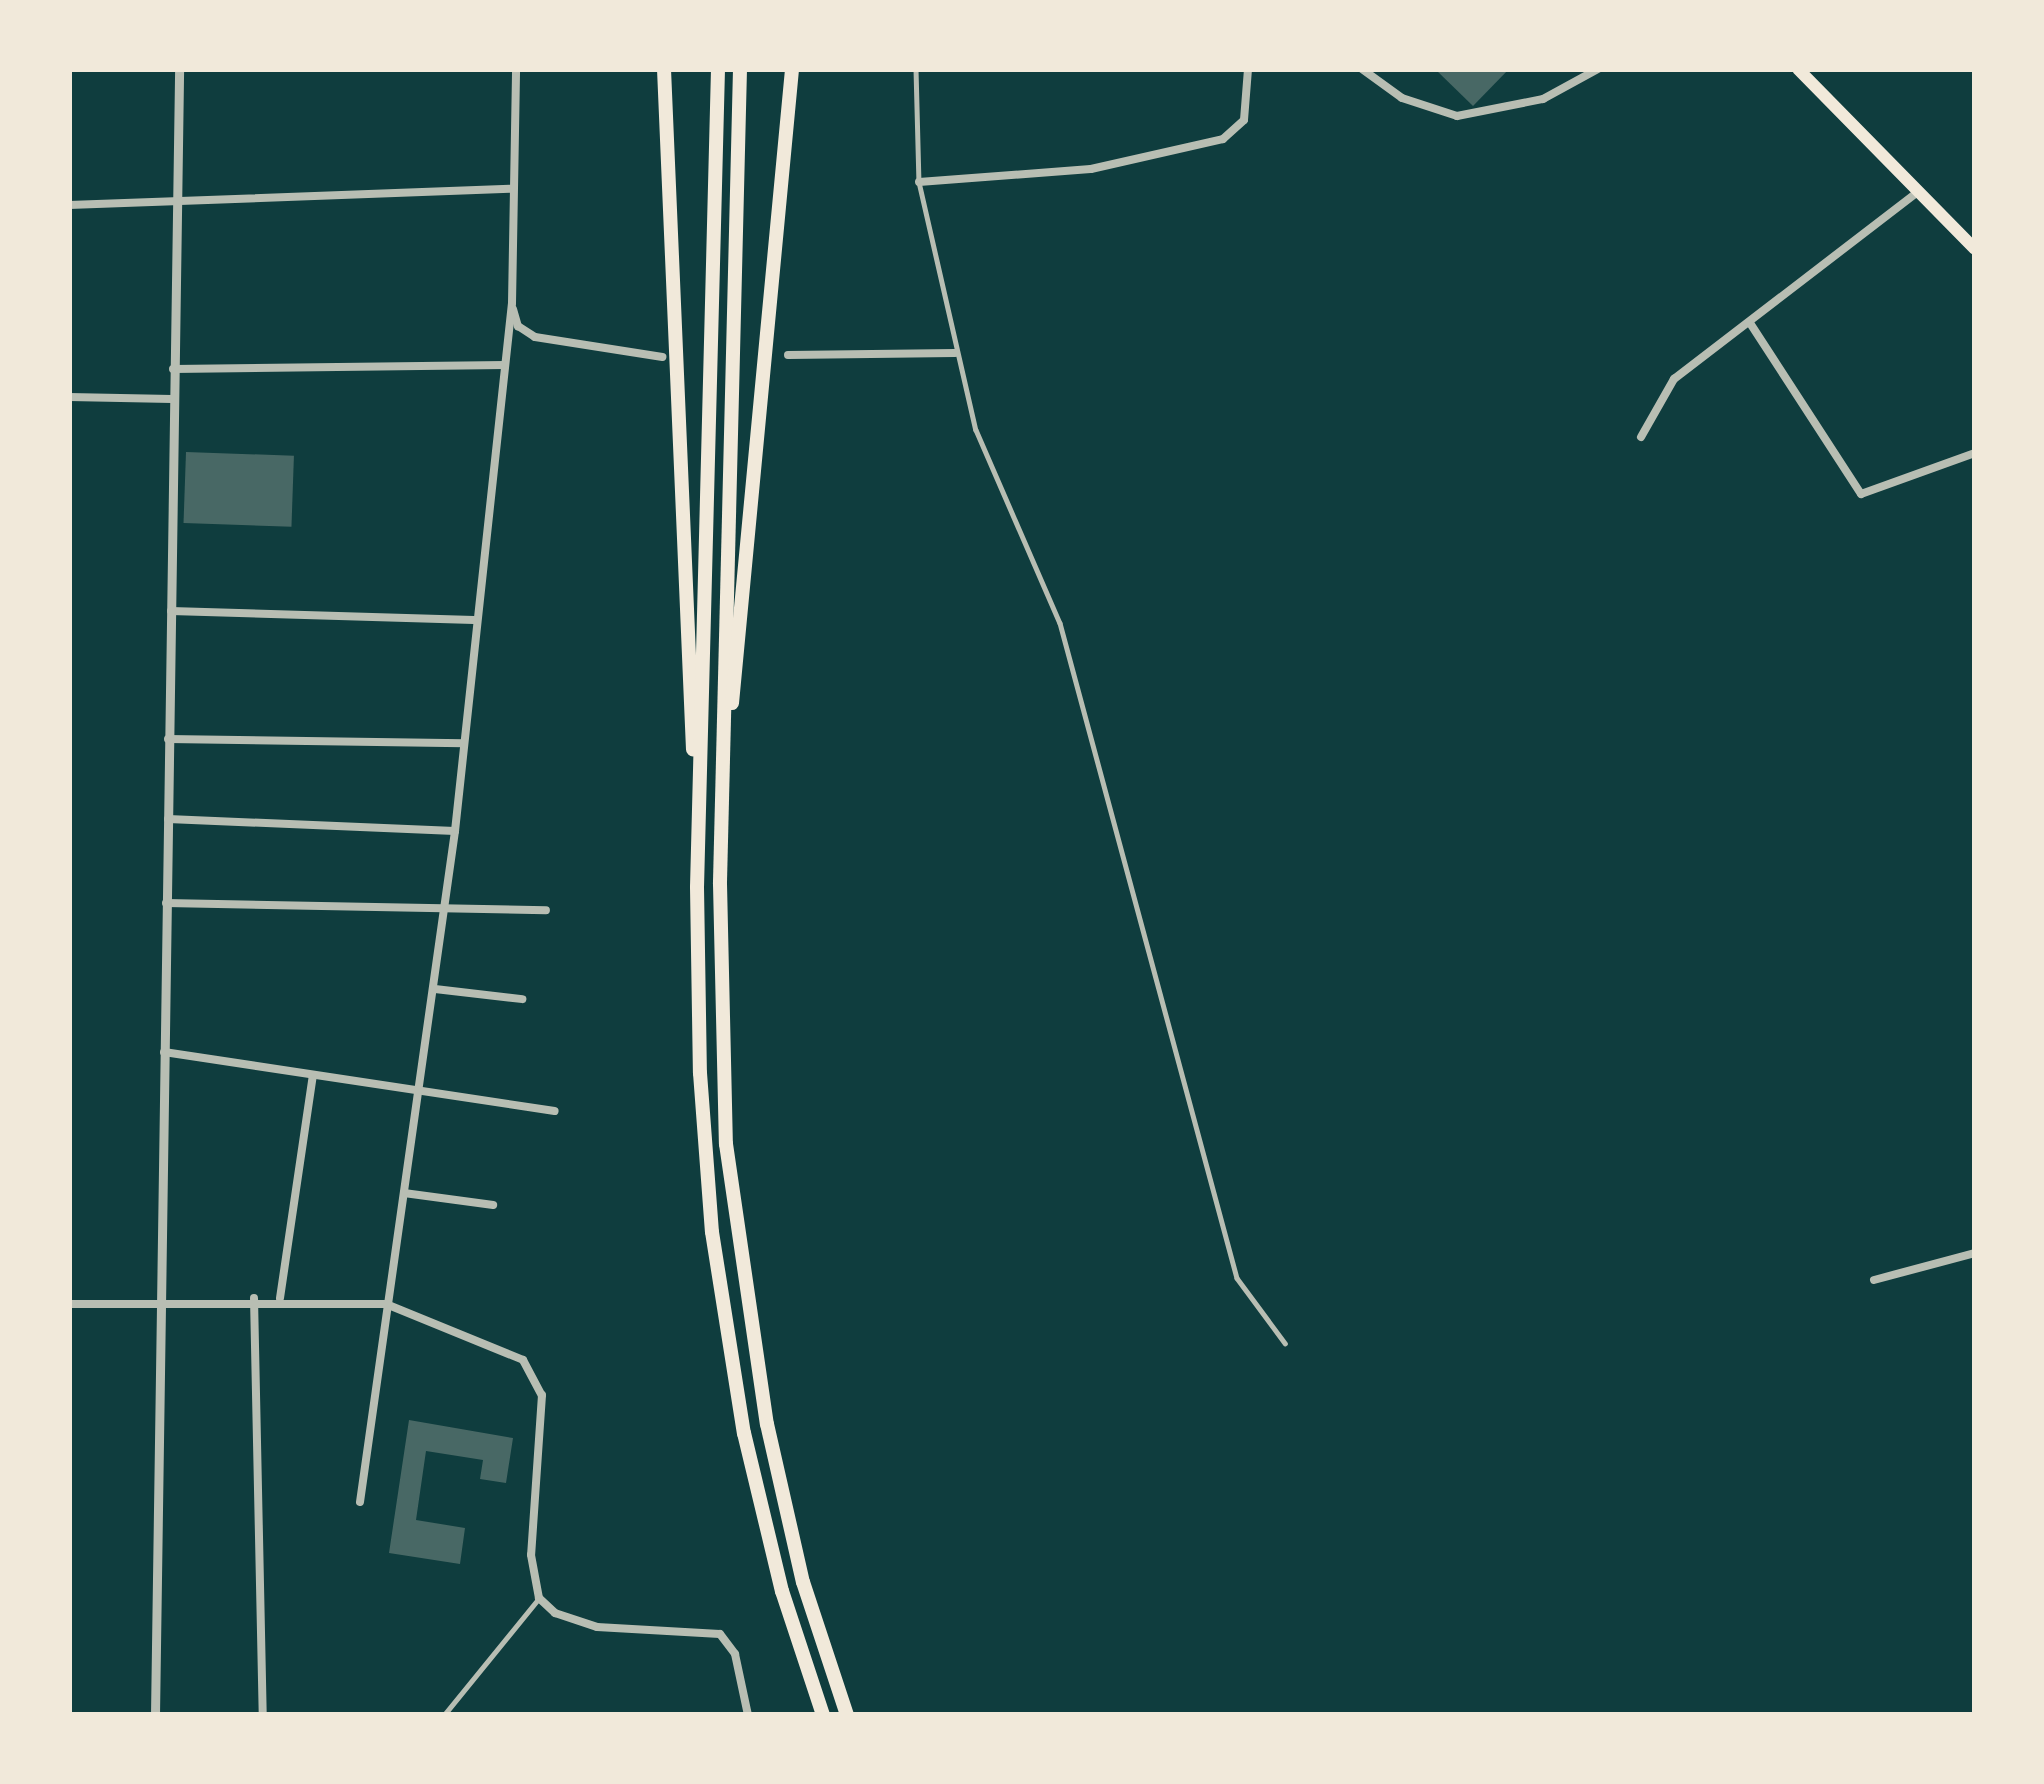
<!DOCTYPE html>
<style>
body{margin:0}
#map{position:relative;width:2044px;height:1784px;overflow:hidden;background:#0f3d3e;font-family:"Space Grotesk",sans-serif}
div>[style]{position:absolute}
.building>*{inset:0;background:#486865;transform-origin:0 0}
.service>*{height:4.5px;margin:-2.25px;padding:0 2.25px;transform-origin:2.25px;border-radius:2.25px;background:#b8beb3}
.minor>*{height:8px;margin:-4px;padding:0 4px;transform-origin:4px;border-radius:4px;background:#b8beb3}
.tertiary>*{height:9px;margin:-4.5px;padding:0 4.5px;transform-origin:4.5px;border-radius:4.5px;background:#b8beb3}
.primary>*{height:12px;margin:-6px;padding:0 6px;transform-origin:6px;border-radius:6px;background:#f1e9da}
.motorway>*{height:14px;margin:-7px;padding:0 7px;transform-origin:7px;border-radius:7px;background:#f1e9da}
span{translate:-50% -50%;white-space:nowrap;text-align:center;line-height:1.15;-webkit-text-stroke:12px #f1e9da;paint-order:stroke}
.frame{position:absolute;inset:0;border:72px solid #f1e9da;pointer-events:none}
</style>
<div id="map">
<div class="building">
<div style="clip-path:polygon(1435px 69px,1509px 69px,1473px 106px)"></div>
<div style="left:186px;top:452px;width:108px;height:71px;rotate:2deg"></div>
<div style="clip-path:polygon(409px 1420px,513px 1438px,506px 1483px,480px 1479px,483px 1460px,426px 1451px,416px 1520px,465px 1528px,460px 1564px,389px 1553px)"></div>
</div>
<div class="service">
<div style="left:916px;top:69px;width:113px;rotate:88.5deg"></div>
<div style="left:919px;top:182px;width:254px;rotate:77.1deg"></div>
<div style="left:976px;top:430px;width:210px;rotate:66.5deg"></div>
<div style="left:1060px;top:623px;width:678px;rotate:74.88deg"></div>
<div style="left:1237px;top:1278px;width:81px;rotate:53.6deg"></div>
<div style="left:444px;top:1715px;width:151px;rotate:-50.9deg"></div>
</div>
<div class="minor">
<div style="left:1362px;top:69px;width:49px;rotate:35.9deg"></div>
<div style="left:1402px;top:98px;width:58px;rotate:18.1deg"></div>
<div style="left:1457px;top:116px;width:88px;rotate:-11.2deg"></div>
<div style="left:1543px;top:99px;width:63px;rotate:-28.6deg"></div>
<div style="left:919px;top:182px;width:172px;rotate:-4.3deg"></div>
<div style="left:1091px;top:169px;width:135px;rotate:-12.8deg"></div>
<div style="left:1223px;top:139px;width:28px;rotate:-42deg"></div>
<div style="left:1244px;top:120px;width:51px;rotate:-85.5deg"></div>
<div style="left:69px;top:205px;width:441px;rotate:-2.1deg"></div>
<div style="left:513px;top:309px;width:18px;rotate:74deg"></div>
<div style="left:518px;top:326px;width:20px;rotate:33deg"></div>
<div style="left:535px;top:337px;width:129px;rotate:8.9deg"></div>
<div style="left:1750px;top:323px;width:204px;rotate:57deg"></div>
<div style="left:1861px;top:494px;width:121px;rotate:-19.8deg"></div>
<div style="left:788px;top:355px;width:167px;rotate:-0.7deg"></div>
<div style="left:173px;top:369px;width:332px;rotate:-0.7deg"></div>
<div style="left:69px;top:397px;width:103px;rotate:1.1deg"></div>
<div style="left:1641px;top:437px;width:67px;rotate:-60.4deg"></div>
<div style="left:1674px;top:379px;width:309px;rotate:-37.5deg"></div>
<div style="left:171px;top:611px;width:303px;rotate:1.7deg"></div>
<div style="left:168px;top:739px;width:296px;rotate:0.8deg"></div>
<div style="left:168px;top:819px;width:287px;rotate:2.4deg"></div>
<div style="left:166px;top:903px;width:380px;rotate:1.1deg"></div>
<div style="left:435px;top:989px;width:88px;rotate:6.6deg"></div>
<div style="left:164px;top:1052px;width:395px;rotate:8.6deg"></div>
<div style="left:404px;top:1193px;width:90px;rotate:7.7deg"></div>
<div style="left:1874px;top:1280px;width:105px;rotate:-15deg"></div>
<div style="left:254px;top:1298px;width:417px;rotate:88.8deg"></div>
<div style="left:280px;top:1298px;width:225px;rotate:-81.6deg"></div>
<div style="left:69px;top:1304px;width:317px"></div>
<div style="left:386px;top:1304px;width:148px;rotate:22.2deg"></div>
<div style="left:523px;top:1360px;width:40px;rotate:62deg"></div>
<div style="left:542px;top:1395px;width:160px;rotate:93.9deg"></div>
<div style="left:531px;top:1555px;width:44px;rotate:79.5deg"></div>
<div style="left:539px;top:1598px;width:22px;rotate:43deg"></div>
<div style="left:555px;top:1613px;width:44px;rotate:18.4deg"></div>
<div style="left:597px;top:1627px;width:123px;rotate:3.3deg"></div>
<div style="left:720px;top:1634px;width:25px;rotate:53deg"></div>
<div style="left:735px;top:1654px;width:62px;rotate:78deg"></div>
<div style="left:360px;top:1502px;width:678px;rotate:-81.94deg"></div>
<div style="left:455px;top:831px;width:531px;rotate:-83.84deg"></div>
<div style="left:512px;top:303px;width:234px;rotate:-89deg"></div>
</div>
<div class="tertiary">
<div style="left:155px;top:1715px;width:1646px;rotate:-89.16deg"></div>
</div>
<div class="primary">
<div style="left:1798px;top:69px;width:252px;rotate:45.5deg"></div>
</div>
<div class="motorway">
<div style="left:664px;top:69px;width:681px;rotate:87.56deg"></div>
<div style="left:718px;top:69px;width:818px;rotate:91.47deg"></div>
<div style="left:697px;top:887px;width:186px;rotate:89.1deg"></div>
<div style="left:700px;top:1073px;width:159px;rotate:85.7deg"></div>
<div style="left:712px;top:1232px;width:204px;rotate:81deg"></div>
<div style="left:744px;top:1433px;width:163px;rotate:76.5deg"></div>
<div style="left:782px;top:1591px;width:131px;rotate:71.7deg"></div>
<div style="left:740px;top:69px;width:815px;rotate:91.41deg"></div>
<div style="left:720px;top:884px;width:260px;rotate:88.7deg"></div>
<div style="left:726px;top:1144px;width:283px;rotate:81.7deg"></div>
<div style="left:767px;top:1424px;width:162px;rotate:77.2deg"></div>
<div style="left:803px;top:1582px;width:140px;rotate:71.7deg"></div>
<div style="left:732px;top:703px;width:637px;rotate:-84.59deg"></div>
</div>
<div class="frame"></div>
</div>
